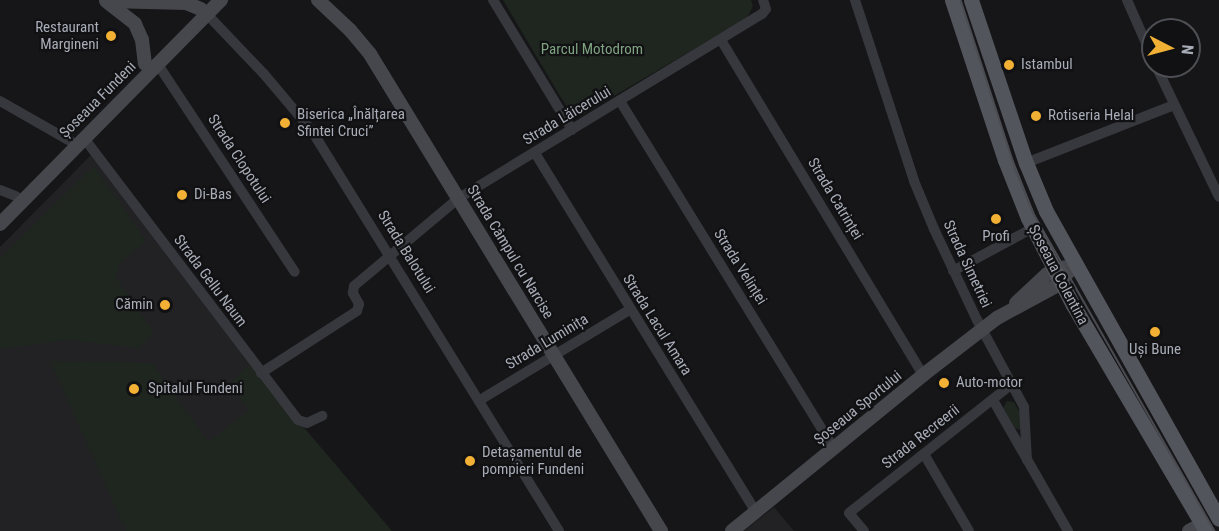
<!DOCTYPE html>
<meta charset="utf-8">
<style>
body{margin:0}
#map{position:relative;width:1219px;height:531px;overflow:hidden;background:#161618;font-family:"Roboto Condensed",sans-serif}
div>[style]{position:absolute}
.built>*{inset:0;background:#222225}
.green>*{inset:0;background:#1e261f}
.street>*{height:10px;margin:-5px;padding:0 5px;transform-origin:5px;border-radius:5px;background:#37383d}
.secondary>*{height:14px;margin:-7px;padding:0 7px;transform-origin:7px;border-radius:7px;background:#45474d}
.primary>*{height:15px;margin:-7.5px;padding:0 7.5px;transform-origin:7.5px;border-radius:7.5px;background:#53555c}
.tram>*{height:1.5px;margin:-0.75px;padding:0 0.75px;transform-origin:0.75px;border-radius:0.75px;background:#4a4c52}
.dots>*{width:16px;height:16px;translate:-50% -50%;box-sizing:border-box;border:3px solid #111113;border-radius:50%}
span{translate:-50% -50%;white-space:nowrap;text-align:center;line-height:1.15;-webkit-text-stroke:4.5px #111113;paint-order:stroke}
.poi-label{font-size:15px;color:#a8adb8}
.right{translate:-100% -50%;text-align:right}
.left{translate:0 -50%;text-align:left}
.park-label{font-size:15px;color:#7fa381}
.street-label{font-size:15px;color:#a8adb8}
.north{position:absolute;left:1141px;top:18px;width:60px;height:60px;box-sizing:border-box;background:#111113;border:2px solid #4d4f55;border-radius:50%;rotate:96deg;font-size:16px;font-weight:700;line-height:24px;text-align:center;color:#a8adb8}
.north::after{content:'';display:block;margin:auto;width:21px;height:27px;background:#f2b134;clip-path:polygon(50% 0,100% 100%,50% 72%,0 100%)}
</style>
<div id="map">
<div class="built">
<div style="clip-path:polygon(93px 153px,373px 531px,0 531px,0 247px)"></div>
<div style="clip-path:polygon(774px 507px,794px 531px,744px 531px)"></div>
</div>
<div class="green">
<div style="clip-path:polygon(503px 0,751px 0,753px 6px,747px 18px,578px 117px,572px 114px,560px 96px)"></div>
<div style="clip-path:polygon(94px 166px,146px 241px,119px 264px,116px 278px,154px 333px,139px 348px,68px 340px,0 349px,0 258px)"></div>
<div style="clip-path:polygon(50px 361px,152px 363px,208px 442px,249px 410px,229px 384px,250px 364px,392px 531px,126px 531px)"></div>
<div style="clip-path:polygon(1007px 401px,1014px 402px,1020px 413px,1020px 430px,1015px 428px,1003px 408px)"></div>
</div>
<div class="street">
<div style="left:493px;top:0;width:152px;rotate:58.7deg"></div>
<div style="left:855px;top:0;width:190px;rotate:71.9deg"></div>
<div style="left:914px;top:181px;width:52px;rotate:67.4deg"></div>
<div style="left:934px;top:229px;width:101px;rotate:64.7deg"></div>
<div style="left:977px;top:320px;width:99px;rotate:61.6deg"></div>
<div style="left:1024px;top:407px;width:53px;rotate:86.8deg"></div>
<div style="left:1127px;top:0;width:64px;rotate:66.2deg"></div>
<div style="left:203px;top:10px;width:88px;rotate:46.4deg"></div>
<div style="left:264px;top:74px;width:75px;rotate:49.9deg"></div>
<div style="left:312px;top:131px;width:470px;rotate:58.3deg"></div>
<div style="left:721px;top:40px;width:391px;rotate:58.9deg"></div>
<div style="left:157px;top:63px;width:250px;rotate:56.6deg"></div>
<div style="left:1156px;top:66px;width:145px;rotate:64.3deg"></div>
<div style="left:0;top:101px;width:81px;rotate:29.7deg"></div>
<div style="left:620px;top:101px;width:409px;rotate:58.4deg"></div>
<div style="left:84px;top:138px;width:354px;rotate:52.8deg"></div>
<div style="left:298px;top:420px;width:9px;rotate:18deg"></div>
<div style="left:307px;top:423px;width:17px;rotate:-25deg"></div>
<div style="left:535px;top:153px;width:422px;rotate:58.4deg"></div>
<div style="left:1026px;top:163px;width:159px;rotate:-21.4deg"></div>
<div style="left:0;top:190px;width:17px;rotate:21deg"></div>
<div style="left:953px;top:271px;width:91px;rotate:-28.3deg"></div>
<div style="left:261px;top:373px;width:114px;rotate:-32.9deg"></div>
<div style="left:357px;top:311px;width:7px;rotate:-74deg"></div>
<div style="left:359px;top:304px;width:13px;rotate:-119deg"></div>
<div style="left:353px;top:293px;width:7px;rotate:-82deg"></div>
<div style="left:354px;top:286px;width:137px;rotate:-40deg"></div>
<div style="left:459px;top:198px;width:354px;rotate:-31.3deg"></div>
<div style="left:762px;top:14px;width:6px;rotate:-51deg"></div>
<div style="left:766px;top:9px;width:9px;rotate:-108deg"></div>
<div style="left:480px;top:400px;width:174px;rotate:-31.1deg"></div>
<div style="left:993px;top:400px;width:151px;rotate:60.2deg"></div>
<div style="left:924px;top:454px;width:89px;rotate:59.7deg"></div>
<div style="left:864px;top:531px;width:23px;rotate:-130deg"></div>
<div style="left:849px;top:513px;width:208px;rotate:-38.4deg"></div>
</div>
<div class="secondary">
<div style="left:318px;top:0;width:44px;rotate:43.2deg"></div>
<div style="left:350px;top:30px;width:31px;rotate:50deg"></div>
<div style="left:370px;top:54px;width:559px;rotate:58.61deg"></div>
<div style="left:106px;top:1px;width:37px;rotate:38deg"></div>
<div style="left:135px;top:24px;width:17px;rotate:66deg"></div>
<div style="left:142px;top:40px;width:24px;rotate:83deg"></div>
<div style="left:108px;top:1px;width:78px;rotate:1.5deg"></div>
<div style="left:186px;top:3px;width:16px;rotate:22deg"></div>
<div style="left:0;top:224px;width:315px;rotate:-45.4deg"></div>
<div style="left:1016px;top:303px;width:42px;rotate:-43.1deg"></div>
<div style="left:1047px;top:274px;width:19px;rotate:-21deg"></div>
<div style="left:732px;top:531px;width:247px;rotate:-39.2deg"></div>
<div style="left:923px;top:375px;width:93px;rotate:-37.6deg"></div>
<div style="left:997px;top:318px;width:65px;rotate:-28.5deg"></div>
<div style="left:1054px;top:287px;width:32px;rotate:-46deg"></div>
<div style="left:1189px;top:531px;width:15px;rotate:-28deg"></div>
</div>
<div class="primary">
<div style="left:952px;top:0;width:169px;rotate:71.7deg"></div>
<div style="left:1005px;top:160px;width:62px;rotate:68.4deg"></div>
<div style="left:1028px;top:218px;width:98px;rotate:62.7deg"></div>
<div style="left:1073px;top:305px;width:262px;rotate:59.5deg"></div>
<div style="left:971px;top:0;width:172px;rotate:71.4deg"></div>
<div style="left:1026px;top:163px;width:52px;rotate:67.4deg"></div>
<div style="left:1046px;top:211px;width:353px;rotate:60.7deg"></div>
</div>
<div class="tram">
<div style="left:961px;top:0;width:182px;rotate:72.1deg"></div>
<div style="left:1017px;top:173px;width:44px;rotate:67.5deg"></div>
<div style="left:1034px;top:214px;width:365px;rotate:60.3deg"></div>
</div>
<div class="dots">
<div style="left:111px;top:36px;background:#f2b134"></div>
<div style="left:1009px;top:65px;background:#f2b134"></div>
<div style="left:1036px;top:116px;background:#f2b134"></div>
<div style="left:285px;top:123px;background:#f2b134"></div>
<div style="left:182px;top:195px;background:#f2b134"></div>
<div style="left:996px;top:219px;background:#f2b134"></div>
<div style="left:165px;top:305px;background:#f2b134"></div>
<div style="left:1155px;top:332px;background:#f2b134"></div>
<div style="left:944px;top:383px;background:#f2b134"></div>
<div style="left:134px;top:389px;background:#f2b134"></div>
<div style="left:470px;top:461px;background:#f2b134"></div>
</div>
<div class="poi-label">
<span class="right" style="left:99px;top:36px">Restaurant<br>Margineni</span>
<span class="left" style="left:1021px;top:65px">Istambul</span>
<span class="left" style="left:297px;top:123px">Biserica „Înălțarea<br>Sfintei Cruci”</span>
<span class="left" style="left:1048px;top:116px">Rotiseria Helal</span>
<span class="left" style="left:194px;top:195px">Di-Bas</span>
<span style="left:996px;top:237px">Profi</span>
<span class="right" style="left:153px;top:305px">Cămin</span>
<span style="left:1155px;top:350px">Uși Bune</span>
<span class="left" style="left:956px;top:383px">Auto-motor</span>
<span class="left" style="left:148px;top:389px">Spitalul Fundeni</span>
<span class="left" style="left:482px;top:461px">Detașamentul de<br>pompieri Fundeni</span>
</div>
<div class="park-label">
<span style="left:592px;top:50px">Parcul Motodrom</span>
</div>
<div class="street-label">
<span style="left:98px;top:100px;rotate:-45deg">Șoseaua Fundeni</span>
<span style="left:567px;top:116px;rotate:-31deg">Strada Lăicerului</span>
<span style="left:239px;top:159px;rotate:57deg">Strada Clopotului</span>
<span style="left:835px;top:199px;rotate:59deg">Strada Catrinței</span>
<span style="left:406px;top:252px;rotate:58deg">Strada Balotului</span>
<span style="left:510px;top:252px;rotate:59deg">Strada Câmpul cu Narcise</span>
<span style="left:967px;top:264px;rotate:65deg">Strada Simetriei</span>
<span style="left:740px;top:267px;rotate:58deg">Strada Velinței</span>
<span style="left:1058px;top:275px;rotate:62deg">Șoseaua Colentina</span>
<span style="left:210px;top:281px;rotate:53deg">Strada Gellu Naum</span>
<span style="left:657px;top:325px;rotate:58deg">Strada Lacul Amara</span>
<span style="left:547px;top:342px;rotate:-31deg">Strada Luminița</span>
<span style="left:858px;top:408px;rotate:-39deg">Șoseaua Sportului</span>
<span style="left:921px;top:437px;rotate:-38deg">Strada Recreerii</span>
</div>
<div class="north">N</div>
</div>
